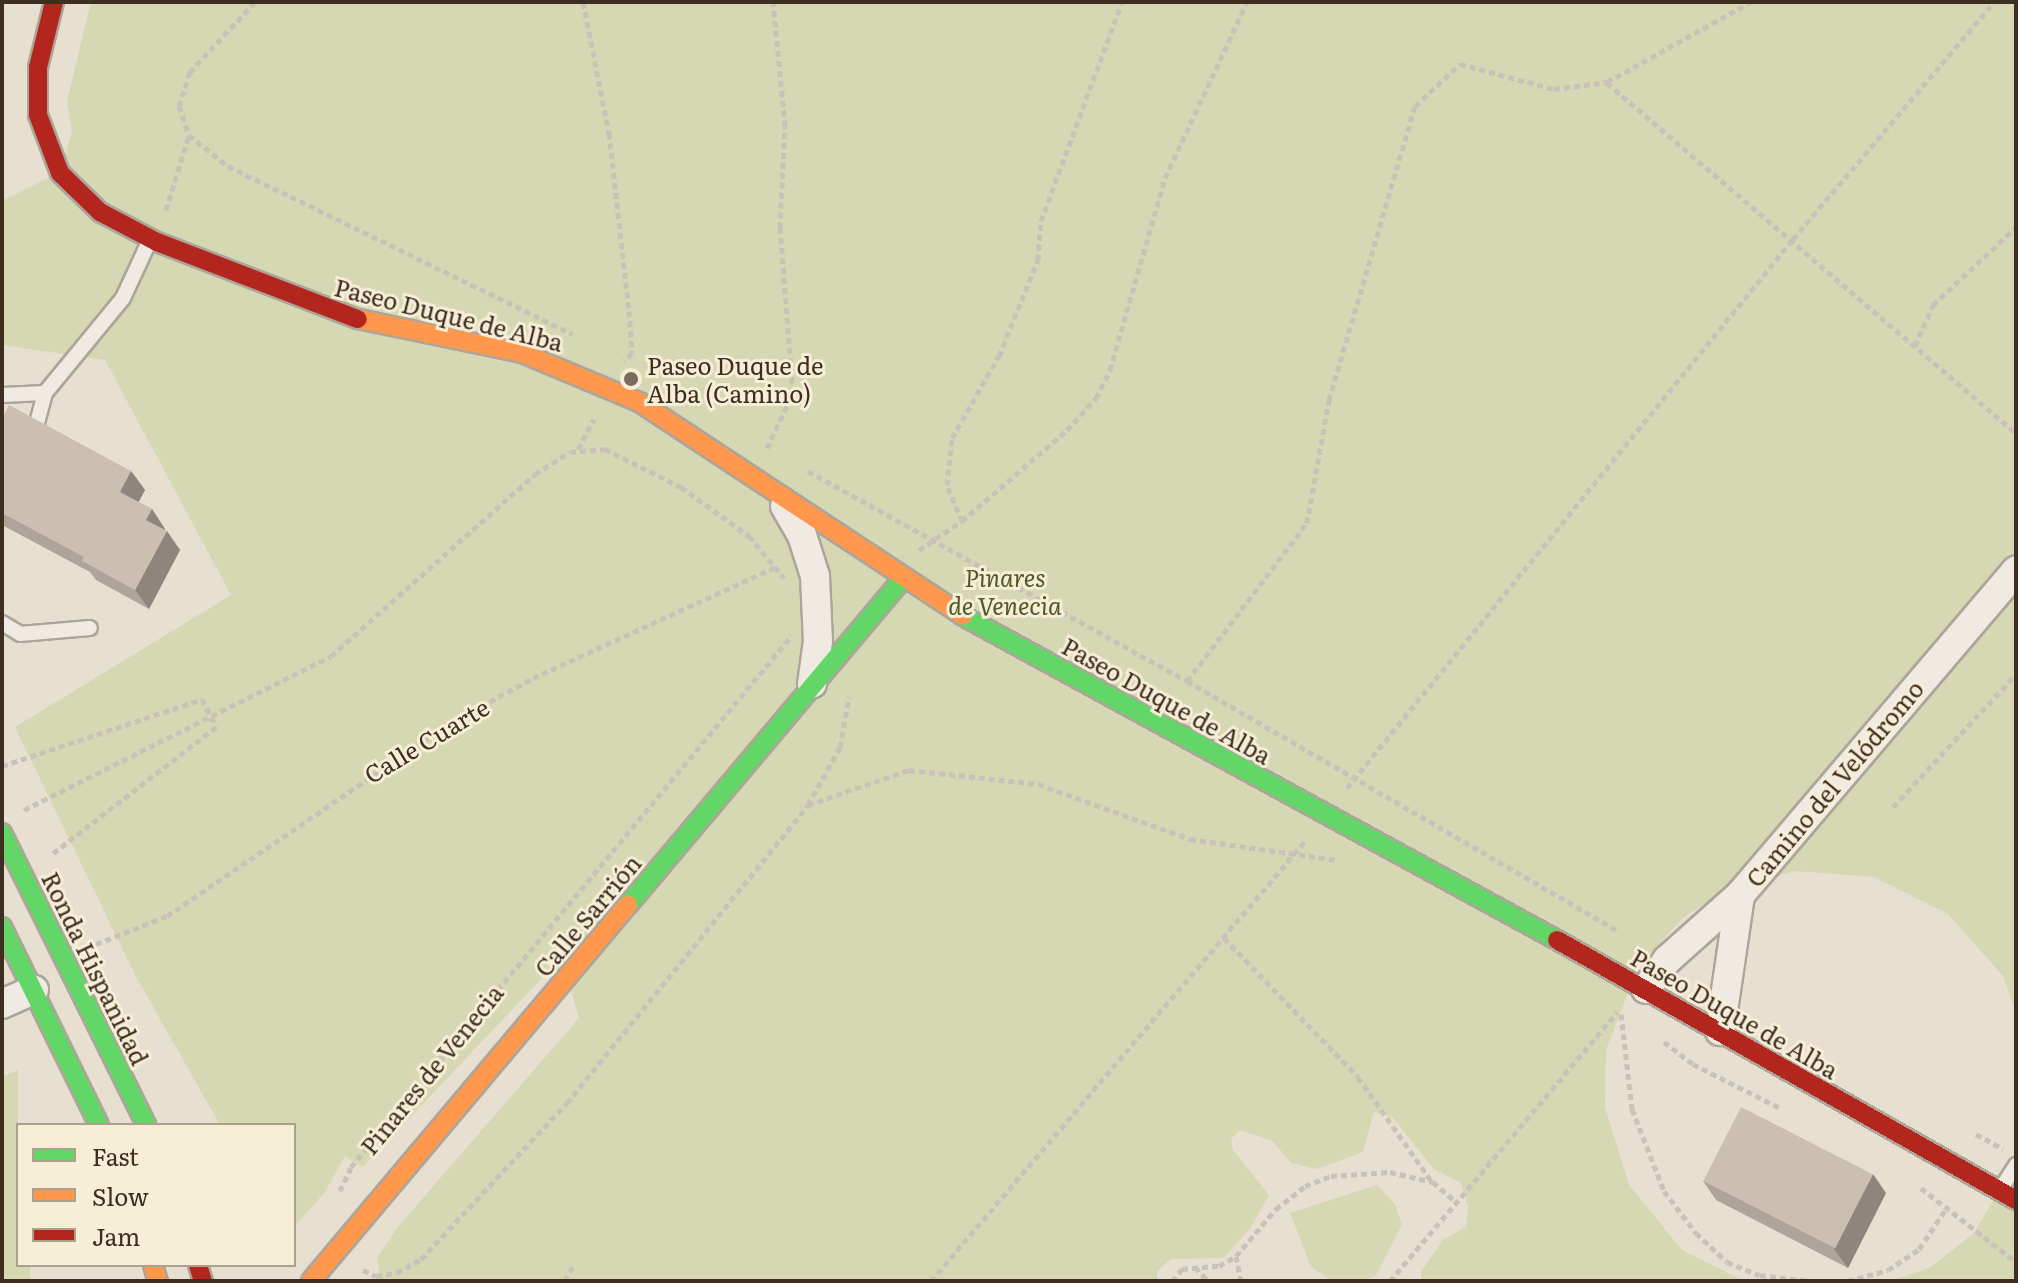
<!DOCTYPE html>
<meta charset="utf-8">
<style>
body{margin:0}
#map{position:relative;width:2018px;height:1283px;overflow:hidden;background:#e7e0d1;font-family:Literata,serif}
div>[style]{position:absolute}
.green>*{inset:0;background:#d6d7b3}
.path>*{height:5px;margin-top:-2.5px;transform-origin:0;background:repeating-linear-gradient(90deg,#c8c2b9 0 6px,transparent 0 10px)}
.roads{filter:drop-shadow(2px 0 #ada599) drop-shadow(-2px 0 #ada599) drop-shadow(0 2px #ada599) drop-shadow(0 -2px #ada599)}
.lane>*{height:14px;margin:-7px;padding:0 7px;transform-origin:7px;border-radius:7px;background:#efebe3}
.street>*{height:28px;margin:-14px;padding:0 14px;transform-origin:14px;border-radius:14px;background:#efebe3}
.fast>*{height:18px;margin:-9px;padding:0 9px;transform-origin:9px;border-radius:9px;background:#63d668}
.slow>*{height:18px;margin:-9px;padding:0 9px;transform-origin:9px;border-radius:9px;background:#ff974d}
.jam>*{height:18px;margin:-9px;padding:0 9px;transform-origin:9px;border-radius:9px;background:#b3261e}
.wall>*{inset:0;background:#afa499}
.shaded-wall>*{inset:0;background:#8e867d}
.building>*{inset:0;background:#cbbfb2;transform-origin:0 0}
.dots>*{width:22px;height:22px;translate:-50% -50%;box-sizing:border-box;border:4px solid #f7eed8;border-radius:50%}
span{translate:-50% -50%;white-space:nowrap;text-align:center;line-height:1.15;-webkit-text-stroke:6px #f7eed8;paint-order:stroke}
.street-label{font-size:24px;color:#3d2e20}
.poi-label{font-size:24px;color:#3d2e20}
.left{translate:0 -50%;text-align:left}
.park-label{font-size:24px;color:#4d5a26;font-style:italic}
.frame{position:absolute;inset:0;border:4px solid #3d2e20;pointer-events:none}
.legend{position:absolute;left:16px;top:1123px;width:280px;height:144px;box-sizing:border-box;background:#f7eed8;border:2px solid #ada18e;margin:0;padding:10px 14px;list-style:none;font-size:24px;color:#3d2e20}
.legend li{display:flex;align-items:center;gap:16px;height:40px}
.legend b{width:40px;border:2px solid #ada18e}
</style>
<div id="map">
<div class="green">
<div style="clip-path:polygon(91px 2px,2016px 2px,2016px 1013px,2003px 976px,1948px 914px,1874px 877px,1795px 871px,1722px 892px,1684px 917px,1638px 967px,1606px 1050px,1605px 1107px,1629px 1185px,1682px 1250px,1744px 1281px,1421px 1281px,1421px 1271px,1444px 1239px,1466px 1227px,1468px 1207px,1461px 1183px,1434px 1169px,1393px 1118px,1374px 1112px,1363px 1152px,1317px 1169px,1291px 1163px,1273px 1141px,1240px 1130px,1231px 1139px,1233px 1150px,1269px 1195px,1251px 1227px,1224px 1258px,1171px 1259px,1157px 1271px,1157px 1281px,381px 1281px,377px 1258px,397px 1228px,579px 1018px,569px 984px,544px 976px,363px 1167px,345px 1156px,325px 1192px,294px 1227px,294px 1125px,220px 1125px,134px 973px,15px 727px,231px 595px,105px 360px,2px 345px,2px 201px,60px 172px,72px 132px,67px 101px)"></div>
<div style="clip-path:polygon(18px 1070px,18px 1265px,30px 1265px,30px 1281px,2px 1281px,2px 1077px)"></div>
<div style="clip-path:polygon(2016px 1161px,2016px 1281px,1891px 1281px,1931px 1267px,1974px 1233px)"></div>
<div style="clip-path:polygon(1377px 1185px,1395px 1204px,1402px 1225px,1376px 1275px,1364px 1281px,1333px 1281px,1311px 1267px,1290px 1213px)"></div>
</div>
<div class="path">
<div style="left:255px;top:2px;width:96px;rotate:132.9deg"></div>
<div style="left:190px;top:72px;width:36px;rotate:108deg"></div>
<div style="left:179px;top:106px;width:31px;rotate:71deg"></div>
<div style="left:189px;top:135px;width:50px;rotate:38.5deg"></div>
<div style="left:228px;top:166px;width:383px;rotate:26deg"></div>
<div style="left:583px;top:2px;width:134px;rotate:78.8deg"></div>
<div style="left:609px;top:133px;width:179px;rotate:83.6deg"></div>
<div style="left:629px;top:311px;width:42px;rotate:85.9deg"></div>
<div style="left:632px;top:353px;width:11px;rotate:139deg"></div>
<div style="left:1607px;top:83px;width:538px;rotate:40.56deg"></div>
<div style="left:166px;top:210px;width:78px;rotate:-73deg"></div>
<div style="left:1915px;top:346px;width:45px;rotate:-66.3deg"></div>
<div style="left:1933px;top:305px;width:114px;rotate:-43.2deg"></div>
<div style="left:767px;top:448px;width:61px;rotate:-64.7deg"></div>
<div style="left:793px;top:393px;width:166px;rotate:-94.5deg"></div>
<div style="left:780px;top:228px;width:102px;rotate:-87.2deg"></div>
<div style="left:785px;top:126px;width:125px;rotate:-95.5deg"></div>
<div style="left:578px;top:449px;width:34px;rotate:-62deg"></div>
<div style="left:808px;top:471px;width:433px;rotate:29deg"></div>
<div style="left:1187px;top:681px;width:496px;rotate:30.1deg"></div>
<div style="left:962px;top:521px;width:39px;rotate:-113deg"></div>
<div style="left:947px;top:485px;width:47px;rotate:-83.9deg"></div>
<div style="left:952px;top:438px;width:95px;rotate:-60.2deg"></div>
<div style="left:999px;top:356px;width:104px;rotate:-67.9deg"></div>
<div style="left:1038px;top:260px;width:39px;rotate:-86deg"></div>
<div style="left:1041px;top:221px;width:233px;rotate:-69.7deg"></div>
<div style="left:919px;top:550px;width:52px;rotate:-34deg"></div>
<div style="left:962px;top:521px;width:139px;rotate:-40.9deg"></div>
<div style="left:1067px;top:430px;width:43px;rotate:-47.8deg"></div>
<div style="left:1096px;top:398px;width:31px;rotate:-63deg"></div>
<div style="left:1110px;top:370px;width:200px;rotate:-74deg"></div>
<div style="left:1165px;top:178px;width:194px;rotate:-65deg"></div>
<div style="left:1187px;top:681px;width:198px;rotate:-52.8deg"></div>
<div style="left:1307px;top:523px;width:125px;rotate:-79.9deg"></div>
<div style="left:1329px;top:400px;width:306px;rotate:-73.7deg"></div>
<div style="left:1415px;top:106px;width:62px;rotate:-43deg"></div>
<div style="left:1460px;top:64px;width:97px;rotate:14.9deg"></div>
<div style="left:1554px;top:89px;width:53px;rotate:-7.5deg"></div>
<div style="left:1607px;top:82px;width:165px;rotate:-29.1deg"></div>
<div style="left:2px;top:766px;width:211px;rotate:-18.5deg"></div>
<div style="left:202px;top:699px;width:31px;rotate:63deg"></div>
<div style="left:216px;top:727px;width:209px;rotate:142.2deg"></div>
<div style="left:1347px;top:788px;width:707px;rotate:-50.91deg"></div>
<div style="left:1793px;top:239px;width:311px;rotate:-49.7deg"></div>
<div style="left:808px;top:805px;width:107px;rotate:-19.1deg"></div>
<div style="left:909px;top:770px;width:130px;rotate:6.2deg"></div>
<div style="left:1038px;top:784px;width:162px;rotate:19.9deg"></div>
<div style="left:1190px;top:839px;width:148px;rotate:8.1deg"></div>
<div style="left:1893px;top:807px;width:181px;rotate:-47.2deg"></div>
<div style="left:24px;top:810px;width:343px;rotate:-26.6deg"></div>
<div style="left:331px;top:656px;width:273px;rotate:-41.7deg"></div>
<div style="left:535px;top:474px;width:41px;rotate:-32.2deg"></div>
<div style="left:570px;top:452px;width:35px;rotate:-5deg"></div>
<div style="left:605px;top:449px;width:85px;rotate:26.6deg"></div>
<div style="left:681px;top:487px;width:84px;rotate:35.8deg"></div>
<div style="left:749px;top:536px;width:55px;rotate:50.2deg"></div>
<div style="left:1224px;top:938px;width:193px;rotate:46deg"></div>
<div style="left:1358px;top:1077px;width:128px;rotate:54.8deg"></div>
<div style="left:96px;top:944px;width:76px;rotate:-21.5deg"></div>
<div style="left:167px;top:916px;width:338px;rotate:-34.3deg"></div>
<div style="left:446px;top:726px;width:99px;rotate:-28.9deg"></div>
<div style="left:533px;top:678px;width:267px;rotate:-24.6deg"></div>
<div style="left:1621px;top:1014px;width:96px;rotate:83.4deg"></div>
<div style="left:1632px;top:1109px;width:88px;rotate:68.7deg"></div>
<div style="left:1664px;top:1191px;width:53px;rotate:52.7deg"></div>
<div style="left:1696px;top:1233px;width:42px;rotate:43.1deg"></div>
<div style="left:1727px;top:1262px;width:35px;rotate:22deg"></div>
<div style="left:1760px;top:1275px;width:49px;rotate:7deg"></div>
<div style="left:1664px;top:1042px;width:36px;rotate:37deg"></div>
<div style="left:1693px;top:1064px;width:97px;rotate:26.8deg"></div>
<div style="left:1976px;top:1134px;width:31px;rotate:29deg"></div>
<div style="left:1921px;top:1188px;width:120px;rotate:37.9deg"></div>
<div style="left:340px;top:1191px;width:26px;rotate:-65deg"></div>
<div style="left:351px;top:1167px;width:691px;rotate:-50.34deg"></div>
<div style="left:1236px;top:1256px;width:25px;rotate:79deg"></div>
<div style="left:1195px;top:1267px;width:19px;rotate:47deg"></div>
<div style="left:363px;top:1270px;width:14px;rotate:25deg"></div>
<div style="left:376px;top:1276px;width:21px;rotate:-8deg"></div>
<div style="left:397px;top:1273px;width:28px;rotate:-30deg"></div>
<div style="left:421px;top:1259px;width:214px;rotate:-46.9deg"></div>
<div style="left:567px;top:1103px;width:383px;rotate:-51deg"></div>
<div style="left:808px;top:805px;width:66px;rotate:-61.1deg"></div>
<div style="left:840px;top:747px;width:51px;rotate:-79.8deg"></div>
<div style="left:565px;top:1281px;width:19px;rotate:-62deg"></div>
<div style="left:931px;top:1281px;width:579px;rotate:-49.62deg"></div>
<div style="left:1172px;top:1281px;width:16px;rotate:-50deg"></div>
<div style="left:1182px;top:1269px;width:37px;rotate:-5deg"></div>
<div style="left:1219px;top:1266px;width:20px;rotate:-30deg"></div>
<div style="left:1236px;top:1256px;width:62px;rotate:-49.6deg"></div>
<div style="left:1276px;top:1209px;width:37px;rotate:-38deg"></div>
<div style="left:1305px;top:1186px;width:28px;rotate:-21deg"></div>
<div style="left:1331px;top:1176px;width:59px;rotate:-3.9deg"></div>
<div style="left:1390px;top:1172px;width:44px;rotate:13.1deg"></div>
<div style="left:1433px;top:1182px;width:30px;rotate:41deg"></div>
<div style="left:1390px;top:1281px;width:352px;rotate:-49.8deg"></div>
<div style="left:1848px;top:1281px;width:41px;rotate:-15.4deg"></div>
<div style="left:1888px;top:1270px;width:37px;rotate:-34deg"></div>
<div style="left:1919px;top:1249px;width:52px;rotate:-56deg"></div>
</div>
<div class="roads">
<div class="lane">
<div style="left:2px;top:395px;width:43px;rotate:-2.7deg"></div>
<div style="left:37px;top:423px;width:31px;rotate:-75deg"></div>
<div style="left:45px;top:393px;width:123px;rotate:-50.6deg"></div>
<div style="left:123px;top:298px;width:62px;rotate:-65.1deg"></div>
<div style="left:2px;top:623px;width:21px;rotate:31deg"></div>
<div style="left:20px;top:634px;width:70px;rotate:-4.9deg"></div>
<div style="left:2000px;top:1190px;width:30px;rotate:-57deg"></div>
</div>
<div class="street">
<div style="left:785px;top:506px;width:34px;rotate:60deg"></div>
<div style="left:802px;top:535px;width:43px;rotate:72.4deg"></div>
<div style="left:815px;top:576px;width:65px;rotate:87.4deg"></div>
<div style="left:818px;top:641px;width:43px;rotate:97.9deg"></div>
<div style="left:1646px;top:989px;width:36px;rotate:-54deg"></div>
<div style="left:1667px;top:960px;width:98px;rotate:-41.7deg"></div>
<div style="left:1740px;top:895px;width:426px;rotate:-49.6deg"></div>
<div style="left:2px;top:1004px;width:35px;rotate:-24deg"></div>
<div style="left:1720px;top:1031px;width:137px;rotate:-81.6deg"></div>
</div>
<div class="fast">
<div style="left:963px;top:616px;width:677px;rotate:28.61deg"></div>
<div style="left:2px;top:833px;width:326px;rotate:63.7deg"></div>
<div style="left:628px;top:905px;width:424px;rotate:-49.9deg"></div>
<div style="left:2px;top:927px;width:220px;rotate:63.9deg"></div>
</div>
<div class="slow">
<div style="left:358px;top:319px;width:167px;rotate:11.7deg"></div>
<div style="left:522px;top:353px;width:127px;rotate:22.7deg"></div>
<div style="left:639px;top:402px;width:388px;rotate:33.4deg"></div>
<div style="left:153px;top:1265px;width:17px;rotate:73deg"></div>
<div style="left:311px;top:1281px;width:492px;rotate:-49.9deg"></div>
</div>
<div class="jam">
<div style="left:54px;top:2px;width:67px;rotate:103.8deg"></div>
<div style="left:38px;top:67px;width:48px;rotate:90deg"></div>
<div style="left:38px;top:115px;width:62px;rotate:69.2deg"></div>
<div style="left:60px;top:173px;width:56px;rotate:44.3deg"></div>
<div style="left:100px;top:212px;width:64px;rotate:27.8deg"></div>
<div style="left:157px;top:242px;width:215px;rotate:21deg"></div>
<div style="left:1557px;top:940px;width:528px;rotate:29.53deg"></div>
<div style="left:198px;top:1265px;width:17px;rotate:73deg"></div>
</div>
</div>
<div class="wall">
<div style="clip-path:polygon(2px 419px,131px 471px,145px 490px,138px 502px,152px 509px,165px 529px,165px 530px,180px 550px,149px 609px,96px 580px,90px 572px,2px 525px)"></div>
<div style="clip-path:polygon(1703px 1181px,1886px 1193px,1848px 1268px,1716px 1200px)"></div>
</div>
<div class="shaded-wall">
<div style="clip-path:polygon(131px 471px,145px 490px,134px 511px,120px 492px)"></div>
<div style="clip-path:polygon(152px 509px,165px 529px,160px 539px,146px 520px)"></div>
<div style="clip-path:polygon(167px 531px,180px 550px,149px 609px,135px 590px)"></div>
<div style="clip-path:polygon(1873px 1174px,1886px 1193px,1848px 1268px,1834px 1249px)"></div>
</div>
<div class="building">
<div style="clip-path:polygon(9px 405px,131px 471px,120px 492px,152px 509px,146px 520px,167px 531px,135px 590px,82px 561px,84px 557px,2px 513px,2px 419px)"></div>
<div style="left:1741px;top:1107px;width:148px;height:83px;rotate:27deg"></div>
</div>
<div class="dots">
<div style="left:631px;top:379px;background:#786c5e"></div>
</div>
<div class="street-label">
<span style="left:449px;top:314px;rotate:14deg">Paseo Duque de Alba</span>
<span style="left:1167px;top:700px;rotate:29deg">Paseo Duque de Alba</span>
<span style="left:426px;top:740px;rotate:-31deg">Calle Cuarte</span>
<span style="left:1834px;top:783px;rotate:-50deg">Camino del Velódromo</span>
<span style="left:587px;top:915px;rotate:-50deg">Calle Sarrión</span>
<span style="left:96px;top:968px;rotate:64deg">Ronda Hispanidad</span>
<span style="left:1735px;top:1013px;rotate:30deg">Paseo Duque de Alba</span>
<span style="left:431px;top:1069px;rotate:-51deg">Pinares de Venecia</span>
</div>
<div class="poi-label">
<span class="left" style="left:647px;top:379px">Paseo Duque de<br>Alba (Camino)</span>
</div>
<div class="park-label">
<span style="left:1005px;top:591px">Pinares<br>de Venecia</span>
</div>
<div class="frame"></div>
<ul class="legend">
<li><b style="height:10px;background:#63d668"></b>Fast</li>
<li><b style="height:10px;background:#ff974d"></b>Slow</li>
<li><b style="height:10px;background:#b3261e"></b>Jam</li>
</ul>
</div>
